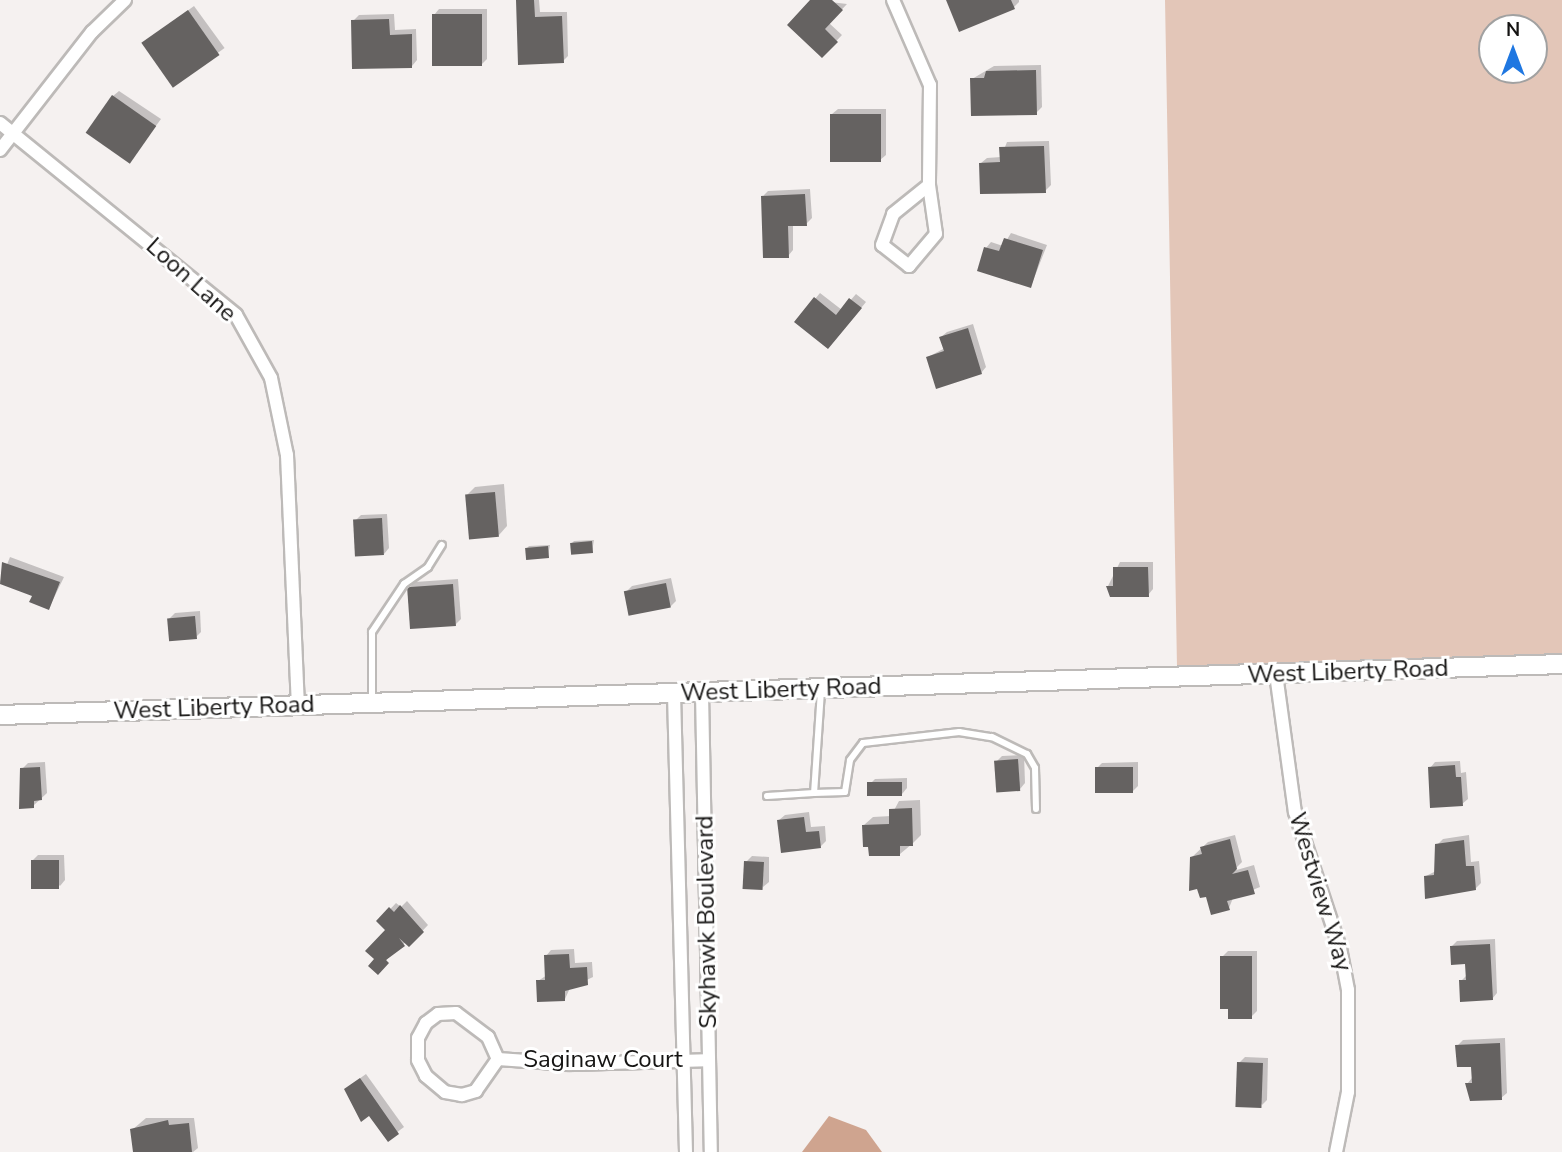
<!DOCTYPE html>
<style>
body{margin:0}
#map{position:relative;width:1562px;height:1152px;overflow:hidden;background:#f5f1f0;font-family:"Nunito Sans",sans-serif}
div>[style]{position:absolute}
.green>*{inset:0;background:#e3c6b8}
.water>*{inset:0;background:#cfa48f}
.shadow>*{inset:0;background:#0003;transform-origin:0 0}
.building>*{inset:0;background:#656261;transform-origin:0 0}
.roads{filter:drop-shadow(2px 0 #bdbab8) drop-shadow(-2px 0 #bdbab8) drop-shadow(0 2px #bdbab8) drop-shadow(0 -2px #bdbab8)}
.service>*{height:6px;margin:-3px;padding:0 3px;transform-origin:3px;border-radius:3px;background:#fff}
.minor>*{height:12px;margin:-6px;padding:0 6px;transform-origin:6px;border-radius:6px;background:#fff}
.secondary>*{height:18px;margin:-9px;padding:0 9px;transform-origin:9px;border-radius:9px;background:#fff}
span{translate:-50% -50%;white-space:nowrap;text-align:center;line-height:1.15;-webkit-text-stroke:6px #fff;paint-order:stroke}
.street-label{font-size:24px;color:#151413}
.north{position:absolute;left:1478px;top:14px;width:70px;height:70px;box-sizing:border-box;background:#fff;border:2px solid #a1a1a1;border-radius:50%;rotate:0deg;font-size:19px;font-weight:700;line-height:28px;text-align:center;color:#151413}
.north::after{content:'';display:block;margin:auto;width:24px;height:32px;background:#1f77e1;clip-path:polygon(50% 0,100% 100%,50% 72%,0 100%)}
</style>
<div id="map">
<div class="green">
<div style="clip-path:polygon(evenodd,1165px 0,1562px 0,1562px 654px,1177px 667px,1165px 0,1492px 28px,1534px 28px,1534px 70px,1492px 70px,1492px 28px)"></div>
</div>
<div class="water">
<div style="clip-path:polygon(829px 1116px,866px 1130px,882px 1152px,802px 1152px)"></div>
</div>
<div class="shadow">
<div style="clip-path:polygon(519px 0,539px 0,540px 12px,567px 12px,568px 56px,563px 61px)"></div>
<div style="clip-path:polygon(813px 0,847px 4px,829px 23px,842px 35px,822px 56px)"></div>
<div style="clip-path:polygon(948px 0,1019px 0,1019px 2px,1014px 7px)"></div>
<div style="left:194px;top:6px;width:52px;height:54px;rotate:54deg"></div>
<div style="clip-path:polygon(439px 9px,487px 9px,487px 59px,481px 65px,434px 15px)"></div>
<div style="clip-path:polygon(394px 14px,395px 30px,416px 29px,417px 60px,412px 66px,353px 21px,359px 15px)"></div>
<div style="clip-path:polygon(1041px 65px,1042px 107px,1036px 113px,972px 79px,994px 66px)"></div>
<div style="clip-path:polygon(119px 91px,161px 119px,130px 161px,113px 96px)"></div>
<div style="clip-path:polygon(838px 109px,886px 109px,886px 155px,880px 160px,832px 114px)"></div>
<div style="clip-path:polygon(1049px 141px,1051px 185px,1045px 191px,981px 163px,987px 158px,1001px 157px,1007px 142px)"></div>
<div style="clip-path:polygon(810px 189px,812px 218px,806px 224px,793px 224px,793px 250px,788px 256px,763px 196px,768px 191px)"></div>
<div style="clip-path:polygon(1011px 233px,1047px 245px,1031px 286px,986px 248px,991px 242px,1003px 246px)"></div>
<div style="clip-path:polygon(820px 293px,842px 310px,856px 294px,866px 302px,834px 341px,815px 299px)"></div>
<div style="clip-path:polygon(973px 324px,986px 367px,981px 373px,928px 357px,945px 348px,941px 337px,947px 332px)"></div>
<div style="clip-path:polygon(504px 484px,507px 526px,499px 535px,467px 495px,475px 487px)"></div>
<div style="clip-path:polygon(387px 514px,389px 548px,384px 554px,355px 521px,361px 515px)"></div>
<div style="clip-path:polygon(594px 540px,592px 552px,572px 543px,574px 541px)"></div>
<div style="clip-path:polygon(550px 545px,548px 556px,527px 548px,529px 546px)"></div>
<div style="clip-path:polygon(10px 557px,64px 577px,49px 608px,34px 595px,0 582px)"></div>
<div style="clip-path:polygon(1120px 562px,1153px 562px,1153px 589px,1148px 595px,1108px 586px)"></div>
<div style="clip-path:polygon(671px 578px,676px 601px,670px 607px,626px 592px,632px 586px)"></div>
<div style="clip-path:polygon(458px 579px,461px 619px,455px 625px,409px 588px,415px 582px)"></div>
<div style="clip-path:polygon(200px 611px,201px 632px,196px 637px,169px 619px,175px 613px)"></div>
<div style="clip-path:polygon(1024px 755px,1025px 783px,1020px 789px,996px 762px,1002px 756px)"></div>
<div style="clip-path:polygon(1460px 761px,1461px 773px,1466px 772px,1468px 799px,1462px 804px,1430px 768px,1435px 762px)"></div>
<div style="clip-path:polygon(45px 762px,47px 793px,33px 806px,22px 769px,28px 763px)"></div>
<div style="clip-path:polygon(1138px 762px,1138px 786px,1133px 791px,1097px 768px,1102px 763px)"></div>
<div style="clip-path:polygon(907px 778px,907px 788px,902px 794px,869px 785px,875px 779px)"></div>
<div style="clip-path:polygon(920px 800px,921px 835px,912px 844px,900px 854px,870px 845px,864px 825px,873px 817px,891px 816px,899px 801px)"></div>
<div style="clip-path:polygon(809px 812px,811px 827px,825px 826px,826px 841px,820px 847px,779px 820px,785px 815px)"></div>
<div style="clip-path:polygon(1235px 835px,1242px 862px,1233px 871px,1254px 865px,1260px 887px,1233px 898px,1229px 908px,1191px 858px,1208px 842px)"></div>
<div style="clip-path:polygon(1469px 835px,1471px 862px,1479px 861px,1481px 883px,1475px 889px,1426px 876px,1436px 871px,1437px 845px,1443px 839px)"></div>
<div style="clip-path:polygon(38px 855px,64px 855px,65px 880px,60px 886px,32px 861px)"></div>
<div style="clip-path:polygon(752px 856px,769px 857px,769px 882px,763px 887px,746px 862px)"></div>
<div style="clip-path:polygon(407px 901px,428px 925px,409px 945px,406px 942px,391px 954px,377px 973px,376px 959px,388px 930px,379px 921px,396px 903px,401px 907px)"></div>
<div style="clip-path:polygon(1495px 939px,1497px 993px,1492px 999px,1461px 981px,1466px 976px,1467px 962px,1451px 947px,1457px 941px)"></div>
<div style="clip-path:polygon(574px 949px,575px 963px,592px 962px,593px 977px,570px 988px,565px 999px,538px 981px,547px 975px,546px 956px,551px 950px)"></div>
<div style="clip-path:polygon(1228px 951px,1257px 951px,1257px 1011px,1251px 1017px,1222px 957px)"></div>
<div style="clip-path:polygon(1505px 1038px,1507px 1093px,1501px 1098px,1467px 1084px,1472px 1078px,1473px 1065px,1457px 1046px,1463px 1040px)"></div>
<div style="clip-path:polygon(1245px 1057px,1268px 1058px,1267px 1100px,1262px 1105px,1239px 1063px)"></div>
<div style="clip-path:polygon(366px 1074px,404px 1127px,388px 1139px,352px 1084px)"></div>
<div style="clip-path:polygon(146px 1118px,194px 1118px,198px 1148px,193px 1152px,146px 1152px,132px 1130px)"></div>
</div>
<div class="building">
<div style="clip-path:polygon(516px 0,534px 0,535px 17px,562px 16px,564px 63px,518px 65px)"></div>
<div style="clip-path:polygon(810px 0,832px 0,843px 10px,825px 29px,838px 42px,822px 58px,787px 25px)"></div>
<div style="clip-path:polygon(946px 0,1011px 0,1015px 9px,959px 32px)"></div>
<div style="left:188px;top:10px;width:55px;height:57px;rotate:55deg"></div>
<div style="left:432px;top:14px;width:50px;height:52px"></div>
<div style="clip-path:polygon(389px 19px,390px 35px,412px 34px,412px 68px,352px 69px,351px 20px)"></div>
<div style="clip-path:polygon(1036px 70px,1037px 115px,971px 116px,970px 78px,984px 78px,986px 71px)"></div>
<div style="left:112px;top:95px;width:54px;height:46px;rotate:35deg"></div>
<div style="left:830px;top:114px;width:51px;height:48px"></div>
<div style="clip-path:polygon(1044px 146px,1046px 193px,980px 194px,979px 163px,1000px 162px,999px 147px)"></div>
<div style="clip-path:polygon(805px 194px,807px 226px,788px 226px,789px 258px,763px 258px,761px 196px)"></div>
<div style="clip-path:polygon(1004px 238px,1043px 250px,1031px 288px,977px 271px,984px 247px,999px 251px)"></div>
<div style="clip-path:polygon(814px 297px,836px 315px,849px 298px,862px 308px,828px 349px,794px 322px)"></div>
<div style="clip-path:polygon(968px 328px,982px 374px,936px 389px,926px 357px,944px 351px,939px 337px)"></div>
<div style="left:495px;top:492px;width:45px;height:30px;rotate:85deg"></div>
<div style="left:382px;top:518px;width:37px;height:29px;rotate:87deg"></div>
<div style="left:592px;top:541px;width:12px;height:22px;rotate:85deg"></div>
<div style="left:548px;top:546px;width:12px;height:23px;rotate:85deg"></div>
<div style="clip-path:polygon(2px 562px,60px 582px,49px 610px,29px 602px,32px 596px,0 584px)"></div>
<div style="clip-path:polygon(1113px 567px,1148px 567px,1149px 597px,1110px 597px,1106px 586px,1113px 586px)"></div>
<div style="left:666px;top:583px;width:25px;height:43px;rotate:79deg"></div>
<div style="left:453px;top:584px;width:42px;height:46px;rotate:86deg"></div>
<div style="left:195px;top:616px;width:23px;height:28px;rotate:85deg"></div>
<div style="left:1018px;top:759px;width:32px;height:24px;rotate:86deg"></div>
<div style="clip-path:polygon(1455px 765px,1456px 777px,1461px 777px,1463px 806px,1430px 808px,1428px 767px)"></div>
<div style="clip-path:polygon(40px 767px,42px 800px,34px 801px,34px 808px,19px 809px,20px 768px)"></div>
<div style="left:1133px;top:767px;width:26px;height:38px;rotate:90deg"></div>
<div style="left:902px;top:782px;width:14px;height:35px;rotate:90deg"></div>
<div style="clip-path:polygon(912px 808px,913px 846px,900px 846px,900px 856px,869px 856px,868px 847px,863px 847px,862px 825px,889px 824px,889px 809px)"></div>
<div style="clip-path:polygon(804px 817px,806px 832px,819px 831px,821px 848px,781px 853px,777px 820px)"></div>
<div style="clip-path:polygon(1230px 839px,1237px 869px,1232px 874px,1248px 870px,1255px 894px,1227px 901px,1230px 910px,1211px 915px,1206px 897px,1200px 898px,1197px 889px,1189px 891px,1190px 857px,1202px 854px,1200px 847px)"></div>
<div style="clip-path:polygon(1464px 840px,1466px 866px,1474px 866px,1476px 890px,1425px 899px,1424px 876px,1434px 875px,1435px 844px)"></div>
<div style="left:31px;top:860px;width:28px;height:29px"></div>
<div style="left:744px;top:861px;width:20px;height:28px;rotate:3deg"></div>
<div style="clip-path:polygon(400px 905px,424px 932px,409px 947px,399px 938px,405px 946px,386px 960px,389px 963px,378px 975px,368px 966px,374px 959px,365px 951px,385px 930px,376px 921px,389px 907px,394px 912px)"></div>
<div style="clip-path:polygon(1490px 944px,1493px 1000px,1460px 1002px,1459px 980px,1466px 980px,1465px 964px,1451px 965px,1450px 946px)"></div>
<div style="clip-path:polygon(569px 954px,570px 968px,587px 967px,588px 985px,565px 991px,565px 1001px,537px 1002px,536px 980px,545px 980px,544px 955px)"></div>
<div style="clip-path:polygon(1220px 956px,1252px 956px,1252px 1019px,1228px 1019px,1228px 1009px,1220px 1009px)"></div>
<div style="clip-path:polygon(1500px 1043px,1502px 1100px,1470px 1101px,1465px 1083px,1472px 1083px,1471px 1067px,1457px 1067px,1455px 1045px)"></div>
<div style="left:1237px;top:1062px;width:26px;height:45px;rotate:2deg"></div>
<div style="clip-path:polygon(360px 1078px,399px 1134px,388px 1142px,369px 1116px,361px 1122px,344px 1089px)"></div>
<div style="clip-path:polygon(168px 1120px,169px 1125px,189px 1123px,192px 1152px,133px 1152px,130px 1129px)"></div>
</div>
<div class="roads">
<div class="service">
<div style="left:821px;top:691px;width:102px;rotate:93.9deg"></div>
<div style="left:814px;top:793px;width:31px;rotate:-2deg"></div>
<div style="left:845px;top:792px;width:32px;rotate:-81deg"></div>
<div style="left:850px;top:760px;width:21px;rotate:-53deg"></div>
<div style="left:863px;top:743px;width:97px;rotate:-6.5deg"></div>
<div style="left:959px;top:732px;width:33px;rotate:9deg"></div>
<div style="left:992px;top:737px;width:39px;rotate:26deg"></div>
<div style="left:1027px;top:754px;width:16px;rotate:60deg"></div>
<div style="left:1035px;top:768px;width:41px;rotate:88.6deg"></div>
<div style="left:372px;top:700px;width:68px;rotate:-90deg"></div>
<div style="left:372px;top:632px;width:58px;rotate:-56.3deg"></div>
<div style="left:404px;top:584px;width:29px;rotate:-35deg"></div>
<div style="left:428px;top:567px;width:26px;rotate:-58deg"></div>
<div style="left:767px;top:796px;width:47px;rotate:-3.7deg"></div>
</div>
<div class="minor">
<div style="left:893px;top:0;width:93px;rotate:66.5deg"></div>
<div style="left:930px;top:85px;width:100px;rotate:90.6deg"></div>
<div style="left:929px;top:185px;width:49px;rotate:81.9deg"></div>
<div style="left:936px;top:234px;width:42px;rotate:130.2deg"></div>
<div style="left:909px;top:266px;width:34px;rotate:-142deg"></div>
<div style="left:882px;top:245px;width:33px;rotate:-70deg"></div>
<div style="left:893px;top:214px;width:46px;rotate:-38.9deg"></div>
<div style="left:0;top:123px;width:304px;rotate:39.1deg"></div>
<div style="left:236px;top:315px;width:72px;rotate:60.9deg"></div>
<div style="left:271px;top:378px;width:79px;rotate:78.3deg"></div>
<div style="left:287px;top:455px;width:250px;rotate:87.5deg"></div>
<div style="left:0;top:150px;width:150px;rotate:-52.1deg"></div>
<div style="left:92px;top:32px;width:46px;rotate:-44.1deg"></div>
<div style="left:1276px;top:674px;width:139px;rotate:82.2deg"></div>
<div style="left:1295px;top:812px;width:143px;rotate:71.7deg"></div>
<div style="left:1340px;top:948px;width:43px;rotate:79.2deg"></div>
<div style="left:1348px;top:990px;width:102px;rotate:90deg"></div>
<div style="left:1348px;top:1092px;width:61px;rotate:101.3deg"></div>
<div style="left:702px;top:693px;width:459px;rotate:88.9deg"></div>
<div style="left:674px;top:694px;width:458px;rotate:88.5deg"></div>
<div style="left:456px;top:1013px;width:40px;rotate:37deg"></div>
<div style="left:488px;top:1037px;width:24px;rotate:66deg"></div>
<div style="left:498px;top:1059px;width:39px;rotate:125deg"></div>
<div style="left:476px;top:1091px;width:15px;rotate:164deg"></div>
<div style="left:462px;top:1095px;width:17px;rotate:-170deg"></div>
<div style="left:445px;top:1092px;width:25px;rotate:-140deg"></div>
<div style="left:426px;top:1076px;width:18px;rotate:-117deg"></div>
<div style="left:418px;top:1060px;width:22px;rotate:-90deg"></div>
<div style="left:418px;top:1038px;width:17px;rotate:-62deg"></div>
<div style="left:426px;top:1023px;width:15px;rotate:-37deg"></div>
<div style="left:438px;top:1014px;width:18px;rotate:-3deg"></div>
<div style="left:498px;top:1059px;width:72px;rotate:4deg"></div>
<div style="left:570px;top:1064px;width:139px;rotate:-1.6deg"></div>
</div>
<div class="secondary">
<div style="left:0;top:715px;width:1563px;rotate:-1.87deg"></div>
</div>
</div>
<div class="street-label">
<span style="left:191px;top:280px;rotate:42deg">Loon Lane</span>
<span style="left:1348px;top:672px;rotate:-2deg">West Liberty Road</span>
<span style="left:781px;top:690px;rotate:-2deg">West Liberty Road</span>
<span style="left:214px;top:708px;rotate:-2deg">West Liberty Road</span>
<span style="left:1320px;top:892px;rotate:73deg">Westview Way</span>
<span style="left:707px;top:922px;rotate:-91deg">Skyhawk Boulevard</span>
<span style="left:603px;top:1060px">Saginaw Court</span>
</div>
<div class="north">N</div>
</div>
